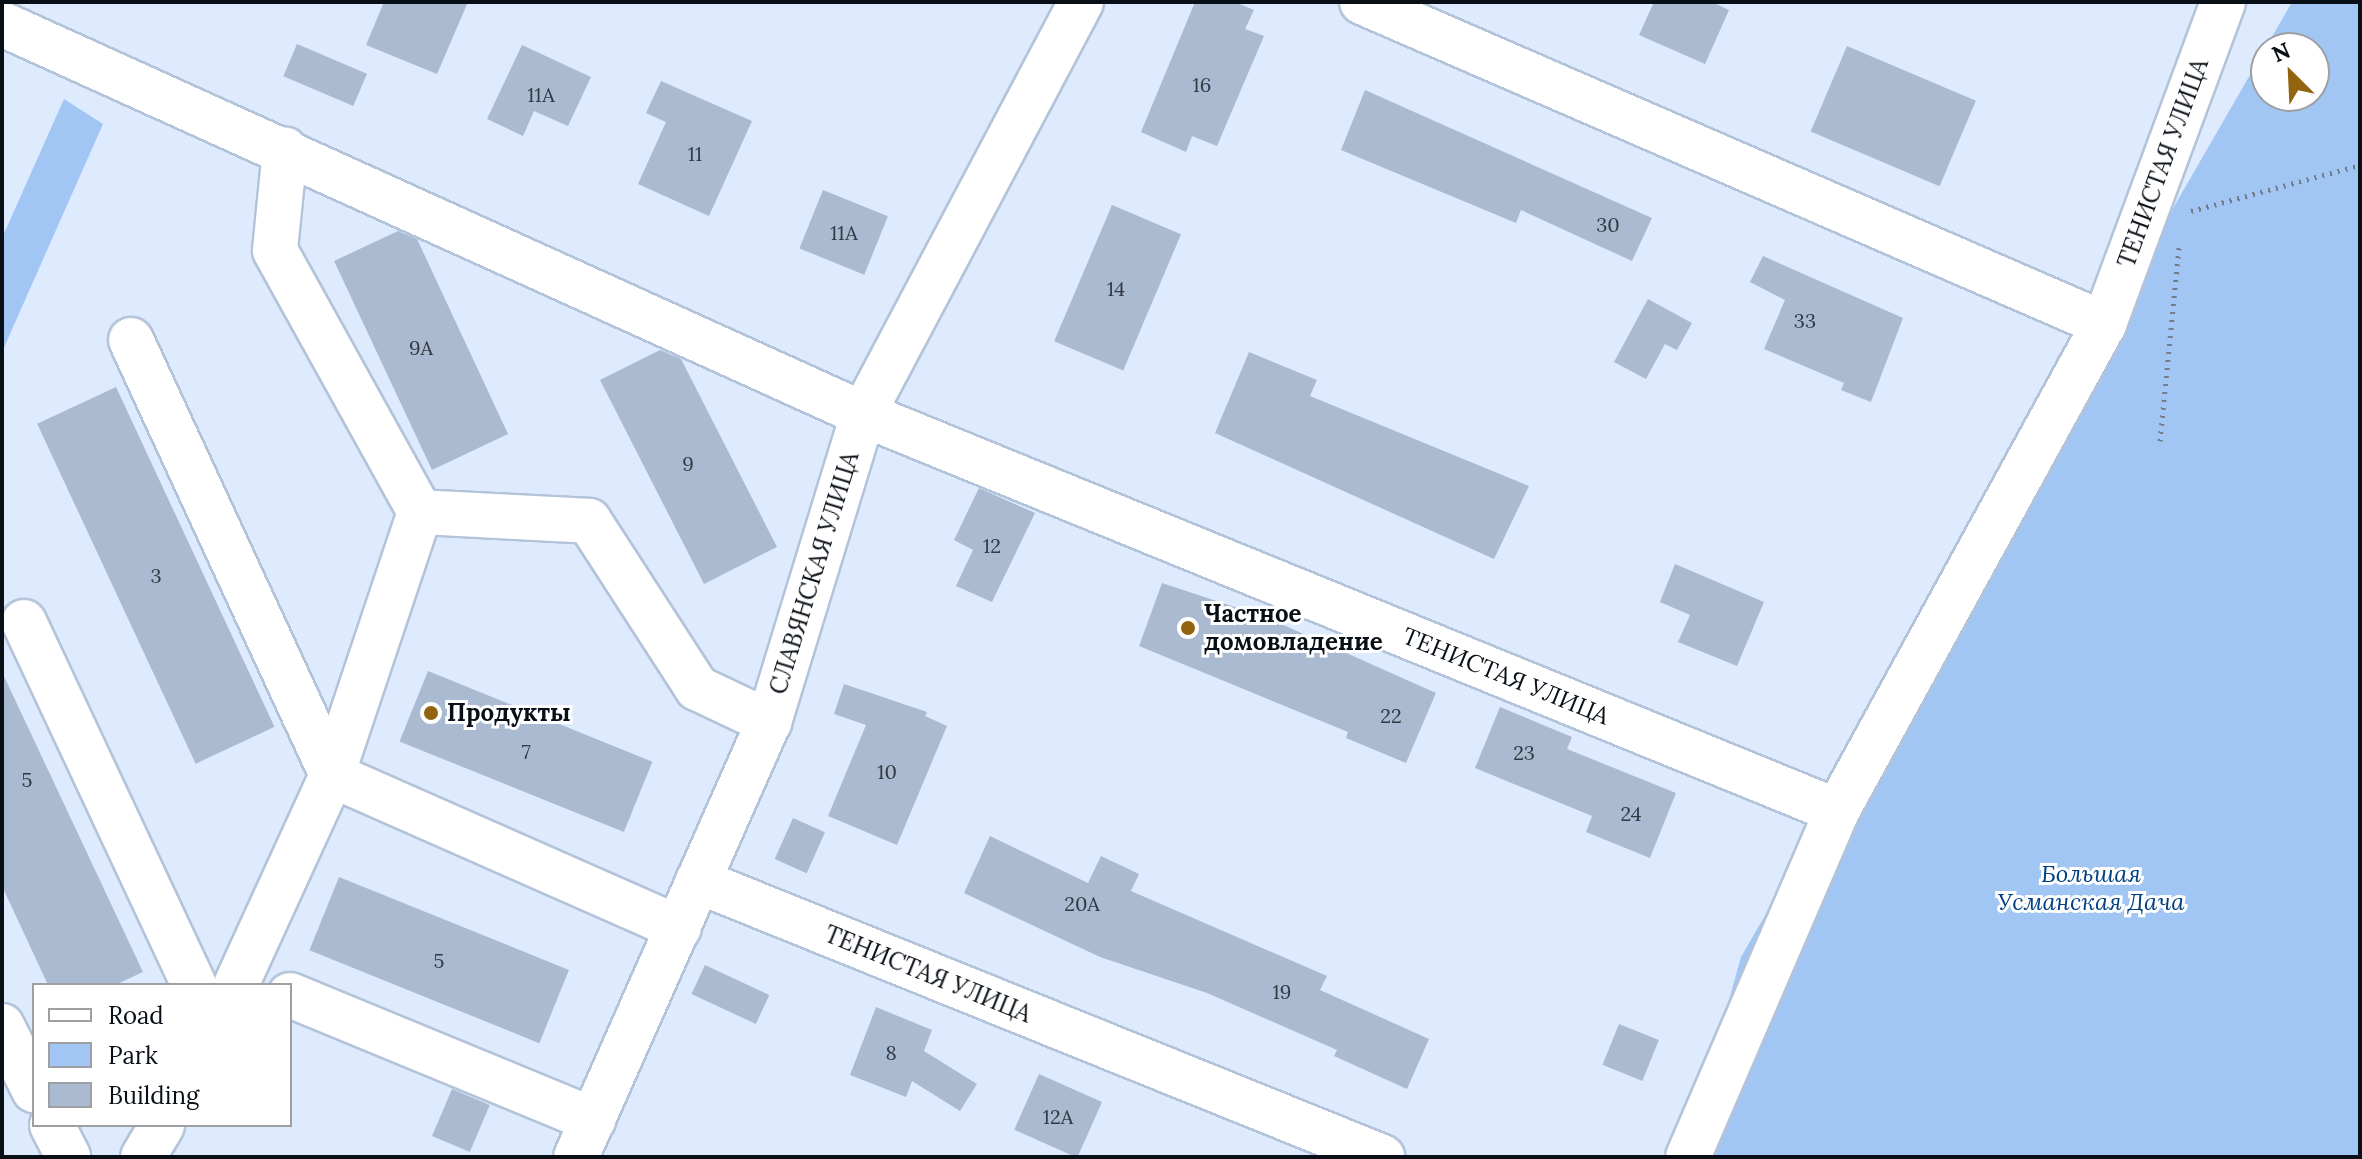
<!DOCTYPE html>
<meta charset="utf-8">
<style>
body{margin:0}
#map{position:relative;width:2362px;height:1159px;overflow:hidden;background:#deebfe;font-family:Lora,serif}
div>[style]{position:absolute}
.green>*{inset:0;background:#a2c6f4}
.building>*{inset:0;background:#aabad0;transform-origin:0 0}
.path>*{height:5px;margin-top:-2.5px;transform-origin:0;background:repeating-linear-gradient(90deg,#747d8a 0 2px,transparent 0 8px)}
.roads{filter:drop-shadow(2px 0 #b3c3d9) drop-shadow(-2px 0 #b3c3d9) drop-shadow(0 2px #b3c3d9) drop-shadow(0 -2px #b3c3d9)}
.minor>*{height:44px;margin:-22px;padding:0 22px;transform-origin:22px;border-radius:22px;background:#fff}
.dots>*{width:22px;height:22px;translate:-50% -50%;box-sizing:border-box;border:4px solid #fff;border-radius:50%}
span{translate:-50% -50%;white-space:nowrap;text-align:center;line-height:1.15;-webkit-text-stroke:6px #fff;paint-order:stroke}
.number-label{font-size:20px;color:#313a44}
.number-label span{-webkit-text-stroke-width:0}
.street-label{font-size:24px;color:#090f16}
.poi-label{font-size:24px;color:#090f16;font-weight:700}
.left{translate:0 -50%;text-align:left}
.park-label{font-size:24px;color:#014082;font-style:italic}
.frame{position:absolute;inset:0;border:4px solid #090f16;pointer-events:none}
.legend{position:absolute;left:32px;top:983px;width:260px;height:144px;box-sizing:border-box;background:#fff;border:2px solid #9d9fa2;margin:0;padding:10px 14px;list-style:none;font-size:24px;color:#090f16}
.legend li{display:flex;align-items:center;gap:16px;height:40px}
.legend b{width:40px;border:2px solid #9d9fa2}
.north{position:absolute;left:2250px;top:32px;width:80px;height:80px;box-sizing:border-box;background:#fff;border:2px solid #9d9fa2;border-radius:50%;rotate:336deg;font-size:22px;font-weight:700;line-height:32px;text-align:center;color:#090f16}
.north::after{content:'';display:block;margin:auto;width:28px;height:36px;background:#92640f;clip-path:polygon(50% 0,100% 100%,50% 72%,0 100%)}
</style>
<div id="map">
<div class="green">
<div style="clip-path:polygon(evenodd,2292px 2px,2360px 2px,2360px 1157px,1685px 1157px,1741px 957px,2292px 2px,2266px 48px,2314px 48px,2314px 96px,2266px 96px,2266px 48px)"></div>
<div style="clip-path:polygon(64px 99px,103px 124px,2px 352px,2px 238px)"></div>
</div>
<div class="building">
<div style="clip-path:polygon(384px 2px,468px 2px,437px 74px,366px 45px)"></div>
<div style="clip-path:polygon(1195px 2px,1235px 2px,1254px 10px,1245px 29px,1264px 36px,1217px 146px,1192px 136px,1186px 152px,1141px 132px)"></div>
<div style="clip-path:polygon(1654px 2px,1712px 2px,1729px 10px,1705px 64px,1639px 35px)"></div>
<div style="left:297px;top:44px;width:76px;height:35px;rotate:23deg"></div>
<div style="clip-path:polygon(522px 45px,591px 77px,568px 126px,534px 111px,523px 136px,487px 119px)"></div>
<div style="left:1847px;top:46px;width:140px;height:93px;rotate:23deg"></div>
<div style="clip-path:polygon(661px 81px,752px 121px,709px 216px,638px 184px,666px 122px,646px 113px)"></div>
<div style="clip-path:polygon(1365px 90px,1652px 218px,1632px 261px,1521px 210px,1516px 223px,1341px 150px)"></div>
<div style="left:823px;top:190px;width:70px;height:63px;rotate:22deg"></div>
<div style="left:1112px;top:205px;width:75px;height:148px;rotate:23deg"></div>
<div style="clip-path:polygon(398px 231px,417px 239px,508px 434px,432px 470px,334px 261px)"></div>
<div style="clip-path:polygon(1763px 256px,1903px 318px,1871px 402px,1841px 390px,1844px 383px,1764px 349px,1785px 300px,1750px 282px)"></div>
<div style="clip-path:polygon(1648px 299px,1692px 323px,1677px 350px,1665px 344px,1646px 379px,1614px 362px)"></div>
<div style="clip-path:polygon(660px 350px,681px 359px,777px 547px,704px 584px,600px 380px)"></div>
<div style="clip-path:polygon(1249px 352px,1317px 380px,1310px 396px,1529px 486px,1494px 559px,1215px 433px)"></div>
<div style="left:116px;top:387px;width:375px;height:87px;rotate:65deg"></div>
<div style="clip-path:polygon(979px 488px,1035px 513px,992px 602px,956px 586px,973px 550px,954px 540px)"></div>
<div style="clip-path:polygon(1675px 564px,1764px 602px,1737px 666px,1678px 642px,1690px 615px,1660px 602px)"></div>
<div style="clip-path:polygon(1162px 583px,1268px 618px,1436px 693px,1406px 763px,1346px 738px,1348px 732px,1139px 646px)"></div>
<div style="left:428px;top:671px;width:242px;height:76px;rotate:22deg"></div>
<div style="clip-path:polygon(2px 672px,143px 972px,115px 985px,48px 985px,2px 886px)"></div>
<div style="clip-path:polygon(844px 684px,927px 712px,925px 716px,947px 726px,897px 845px,828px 816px,866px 725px,834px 714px)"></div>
<div style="clip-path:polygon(1500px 707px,1572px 737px,1567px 749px,1676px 793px,1650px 858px,1586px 832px,1592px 816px,1475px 768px)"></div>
<div style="left:793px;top:818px;width:35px;height:45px;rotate:24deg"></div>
<div style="clip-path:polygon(990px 836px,1088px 883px,1101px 856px,1139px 874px,1131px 891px,1327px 976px,1320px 990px,1429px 1039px,1407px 1089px,1334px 1056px,1337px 1050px,1207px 993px,1100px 957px,964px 893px)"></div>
<div style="left:339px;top:877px;width:248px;height:79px;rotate:22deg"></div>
<div style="left:705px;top:965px;width:71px;height:32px;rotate:25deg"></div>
<div style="clip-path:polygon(876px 1007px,932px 1030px,924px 1051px,977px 1084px,960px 1111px,912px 1081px,906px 1097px,850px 1075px)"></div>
<div style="left:1619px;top:1024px;width:43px;height:44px;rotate:22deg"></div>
<div style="left:1039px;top:1074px;width:69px;height:61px;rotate:24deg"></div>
<div style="left:452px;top:1089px;width:41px;height:51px;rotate:23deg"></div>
</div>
<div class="path">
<div style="left:2191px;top:211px;width:175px;rotate:-15.2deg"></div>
<div style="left:2160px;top:441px;width:196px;rotate:-84.4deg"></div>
</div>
<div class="roads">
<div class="minor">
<div style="left:1362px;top:2px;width:809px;rotate:23.46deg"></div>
<div style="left:2px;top:24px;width:945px;rotate:24.37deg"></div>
<div style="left:863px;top:414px;width:1052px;rotate:22.18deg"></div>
<div style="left:131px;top:340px;width:479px;rotate:65.2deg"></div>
<div style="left:332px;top:775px;width:379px;rotate:23.8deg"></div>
<div style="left:420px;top:512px;width:169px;rotate:3deg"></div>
<div style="left:589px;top:521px;width:199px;rotate:57.1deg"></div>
<div style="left:697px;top:688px;width:80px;rotate:25.3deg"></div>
<div style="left:24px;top:622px;width:401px;rotate:64.9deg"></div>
<div style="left:698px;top:881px;width:738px;rotate:21.97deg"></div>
<div style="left:236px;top:985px;width:231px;rotate:-65.4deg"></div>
<div style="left:332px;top:775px;width:277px;rotate:-71.5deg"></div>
<div style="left:420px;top:512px;width:299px;rotate:-119deg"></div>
<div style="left:275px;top:250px;width:101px;rotate:-84.3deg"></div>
<div style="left:290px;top:995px;width:328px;rotate:22.4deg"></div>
<div style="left:2px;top:1026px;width:72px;rotate:63.4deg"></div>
<div style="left:52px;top:1125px;width:36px;rotate:63deg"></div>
<div style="left:143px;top:1157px;width:37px;rotate:-59deg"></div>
<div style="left:576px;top:1157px;width:476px;rotate:-66.1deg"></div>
<div style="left:769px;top:722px;width:322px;rotate:-73deg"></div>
<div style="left:863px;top:414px;width:466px;rotate:-62.1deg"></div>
<div style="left:1688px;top:1157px;width:377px;rotate:-66.7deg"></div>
<div style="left:1837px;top:811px;width:555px;rotate:-61.27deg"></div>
<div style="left:2104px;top:324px;width:343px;rotate:-69.7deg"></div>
</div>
</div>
<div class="dots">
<div style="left:1188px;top:628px;background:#92640f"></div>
<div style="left:431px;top:713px;background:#92640f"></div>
</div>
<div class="number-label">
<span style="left:1202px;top:84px">16</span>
<span style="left:541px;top:94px">11А</span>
<span style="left:695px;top:153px">11</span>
<span style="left:1608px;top:224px">30</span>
<span style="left:844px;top:232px">11А</span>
<span style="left:1116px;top:288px">14</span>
<span style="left:1805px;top:320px">33</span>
<span style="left:421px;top:347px">9А</span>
<span style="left:688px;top:463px">9</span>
<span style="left:992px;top:545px">12</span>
<span style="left:156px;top:575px">3</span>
<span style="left:1391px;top:715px">22</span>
<span style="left:526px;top:751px">7</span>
<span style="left:1524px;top:752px">23</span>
<span style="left:887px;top:771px">10</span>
<span style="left:27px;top:779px">5</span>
<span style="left:1631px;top:813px">24</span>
<span style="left:1082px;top:903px">20А</span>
<span style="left:439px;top:960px">5</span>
<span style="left:1282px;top:991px">19</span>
<span style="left:891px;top:1052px">8</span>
<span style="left:1058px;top:1116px">12А</span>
</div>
<div class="street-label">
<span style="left:2163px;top:163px;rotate:-70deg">ТЕНИСТАЯ УЛИЦА</span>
<span style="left:814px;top:573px;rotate:-73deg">СЛАВЯНСКАЯ УЛИЦА</span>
<span style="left:1506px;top:676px;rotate:22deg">ТЕНИСТАЯ УЛИЦА</span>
<span style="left:928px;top:974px;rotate:22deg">ТЕНИСТАЯ УЛИЦА</span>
</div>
<div class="poi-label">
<span class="left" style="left:1204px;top:628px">Частное<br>домовладение</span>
<span class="left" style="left:447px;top:713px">Продукты</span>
</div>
<div class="park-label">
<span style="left:2091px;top:888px">Большая<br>Усманская Дача</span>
</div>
<div class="frame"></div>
<ul class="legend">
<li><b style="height:10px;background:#fff"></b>Road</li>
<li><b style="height:22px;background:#a2c6f4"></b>Park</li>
<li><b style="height:22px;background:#aabad0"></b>Building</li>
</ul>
<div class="north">N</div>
</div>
